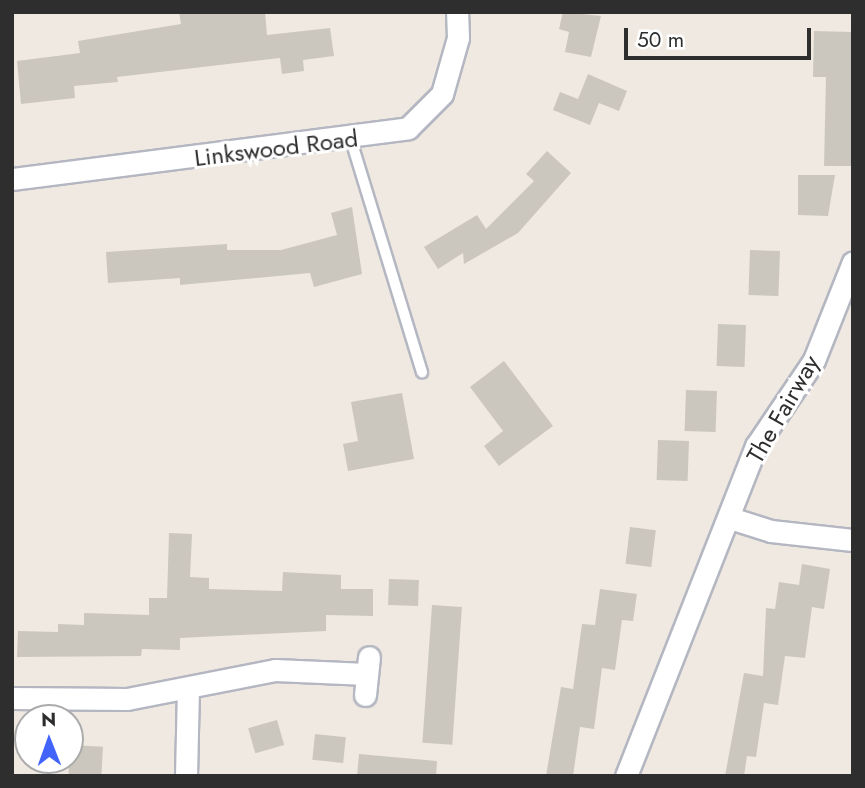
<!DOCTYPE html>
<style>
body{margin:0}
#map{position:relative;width:865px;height:788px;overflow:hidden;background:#efe9e1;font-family:Jost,sans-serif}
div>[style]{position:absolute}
.building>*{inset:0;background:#cbc7bf;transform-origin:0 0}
.roads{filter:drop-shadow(2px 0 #b4b7c1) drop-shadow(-2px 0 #b4b7c1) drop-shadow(0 2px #b4b7c1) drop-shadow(0 -2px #b4b7c1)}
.lane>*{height:10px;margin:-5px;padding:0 5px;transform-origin:5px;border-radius:5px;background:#fff}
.street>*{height:21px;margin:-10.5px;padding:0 10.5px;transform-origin:10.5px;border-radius:10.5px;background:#fff}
span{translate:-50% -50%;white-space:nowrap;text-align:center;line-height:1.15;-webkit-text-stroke:6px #fff;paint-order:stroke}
.street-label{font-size:24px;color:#2e2e2e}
.frame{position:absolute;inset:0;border:14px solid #2e2e2e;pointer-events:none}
.north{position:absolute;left:14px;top:704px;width:70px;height:70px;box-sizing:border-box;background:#fff;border:2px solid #ababab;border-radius:50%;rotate:359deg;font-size:19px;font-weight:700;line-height:28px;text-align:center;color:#2e2e2e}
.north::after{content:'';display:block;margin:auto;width:24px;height:32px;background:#4264fb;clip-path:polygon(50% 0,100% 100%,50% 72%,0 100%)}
.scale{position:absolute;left:624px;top:28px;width:187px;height:32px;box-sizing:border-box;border:4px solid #2e2e2e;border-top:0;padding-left:9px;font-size:21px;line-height:24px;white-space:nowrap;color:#2e2e2e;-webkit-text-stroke:5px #fff;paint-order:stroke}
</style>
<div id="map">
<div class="building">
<div style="clip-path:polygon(179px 12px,265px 12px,267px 35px,330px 28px,334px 56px,303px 60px,304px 71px,282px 74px,280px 58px,117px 77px,118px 82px,74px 86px,75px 98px,21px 104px,17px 61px,80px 53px,78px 41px,181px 24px)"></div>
<div style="clip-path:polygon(563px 12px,601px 16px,591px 57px,565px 52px,569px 32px,559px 29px)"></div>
<div style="clip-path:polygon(814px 31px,853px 32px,853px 166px,824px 166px,826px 77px,813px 77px)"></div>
<div style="clip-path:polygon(588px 74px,627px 91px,619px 111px,599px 103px,590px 125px,553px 110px,560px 92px,578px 99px)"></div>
<div style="clip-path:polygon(547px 151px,571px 173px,518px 233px,464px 264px,463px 253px,438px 269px,424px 247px,477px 215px,486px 229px,534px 181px,526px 174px)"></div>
<div style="clip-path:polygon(798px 175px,835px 175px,828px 216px,798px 215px)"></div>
<div style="clip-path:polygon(352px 207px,362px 274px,314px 287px,310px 273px,180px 285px,180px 278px,108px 283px,106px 252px,227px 244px,227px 250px,281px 250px,337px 235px,331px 213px)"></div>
<div style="left:750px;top:250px;width:30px;height:45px;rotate:2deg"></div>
<div style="left:718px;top:324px;width:28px;height:42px;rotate:2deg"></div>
<div style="clip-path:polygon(504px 361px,553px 426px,499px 466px,484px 446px,503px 431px,470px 387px)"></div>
<div style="left:686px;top:390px;width:31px;height:41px;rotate:2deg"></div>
<div style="clip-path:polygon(402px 393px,414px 459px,348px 471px,343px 444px,358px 441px,351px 402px)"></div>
<div style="left:658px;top:440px;width:31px;height:40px;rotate:2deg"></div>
<div style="left:630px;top:527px;width:26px;height:37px;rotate:7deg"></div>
<div style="clip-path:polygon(169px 533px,192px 534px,190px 577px,209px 578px,209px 589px,282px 591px,283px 572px,341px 575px,341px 589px,373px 589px,373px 616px,326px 615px,326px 631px,180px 638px,180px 650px,142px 649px,141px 656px,17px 657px,18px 631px,58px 632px,58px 624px,84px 625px,84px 613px,149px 615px,149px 598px,167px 598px)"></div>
<div style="clip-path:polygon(802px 564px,830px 569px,824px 609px,812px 607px,805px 658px,785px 656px,778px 705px,764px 703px,756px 757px,747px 756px,744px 776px,725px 776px,744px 673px,763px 676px,766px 608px,775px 609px,779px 582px,799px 585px)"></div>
<div style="left:389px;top:579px;width:30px;height:26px;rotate:2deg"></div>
<div style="clip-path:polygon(600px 589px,637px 594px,633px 621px,622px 620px,615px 670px,602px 668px,594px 729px,580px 727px,573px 776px,546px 776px,561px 687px,573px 689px,582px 624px,595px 625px)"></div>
<div style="left:432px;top:605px;width:30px;height:138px;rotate:4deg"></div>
<div style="left:277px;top:720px;width:26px;height:30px;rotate:74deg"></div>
<div style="left:315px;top:734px;width:31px;height:26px;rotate:6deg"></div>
<div style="left:70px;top:745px;width:33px;height:29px;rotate:3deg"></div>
<div style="clip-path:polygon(359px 754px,437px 761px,436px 776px,357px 776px)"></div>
</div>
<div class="roads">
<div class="lane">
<div style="left:351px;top:140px;width:243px;rotate:73deg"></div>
</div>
<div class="street">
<div style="left:12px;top:179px;width:399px;rotate:-7.3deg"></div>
<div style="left:408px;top:128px;width:48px;rotate:-45deg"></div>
<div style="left:442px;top:94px;width:58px;rotate:-74.1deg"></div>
<div style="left:458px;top:38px;width:26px;rotate:-92deg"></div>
<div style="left:730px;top:518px;width:43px;rotate:17.6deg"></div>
<div style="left:771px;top:531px;width:82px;rotate:6.3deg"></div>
<div style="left:365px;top:695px;width:38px;rotate:-84deg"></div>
<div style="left:12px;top:698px;width:115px;rotate:0.5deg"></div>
<div style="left:127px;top:699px;width:151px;rotate:-11.1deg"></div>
<div style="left:275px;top:670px;width:92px;rotate:2.5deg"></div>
<div style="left:186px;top:776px;width:85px;rotate:-88.7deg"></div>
<div style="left:626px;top:776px;width:355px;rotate:-68.5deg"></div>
<div style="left:756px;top:446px;width:104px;rotate:-56deg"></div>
<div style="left:814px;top:360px;width:105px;rotate:-68.3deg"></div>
</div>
</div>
<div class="street-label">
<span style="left:276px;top:148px;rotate:-7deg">Linkswood Road</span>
<span style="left:783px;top:409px;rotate:-60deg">The Fairway</span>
</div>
<div class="frame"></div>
<div class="north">N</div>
<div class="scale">50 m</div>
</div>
